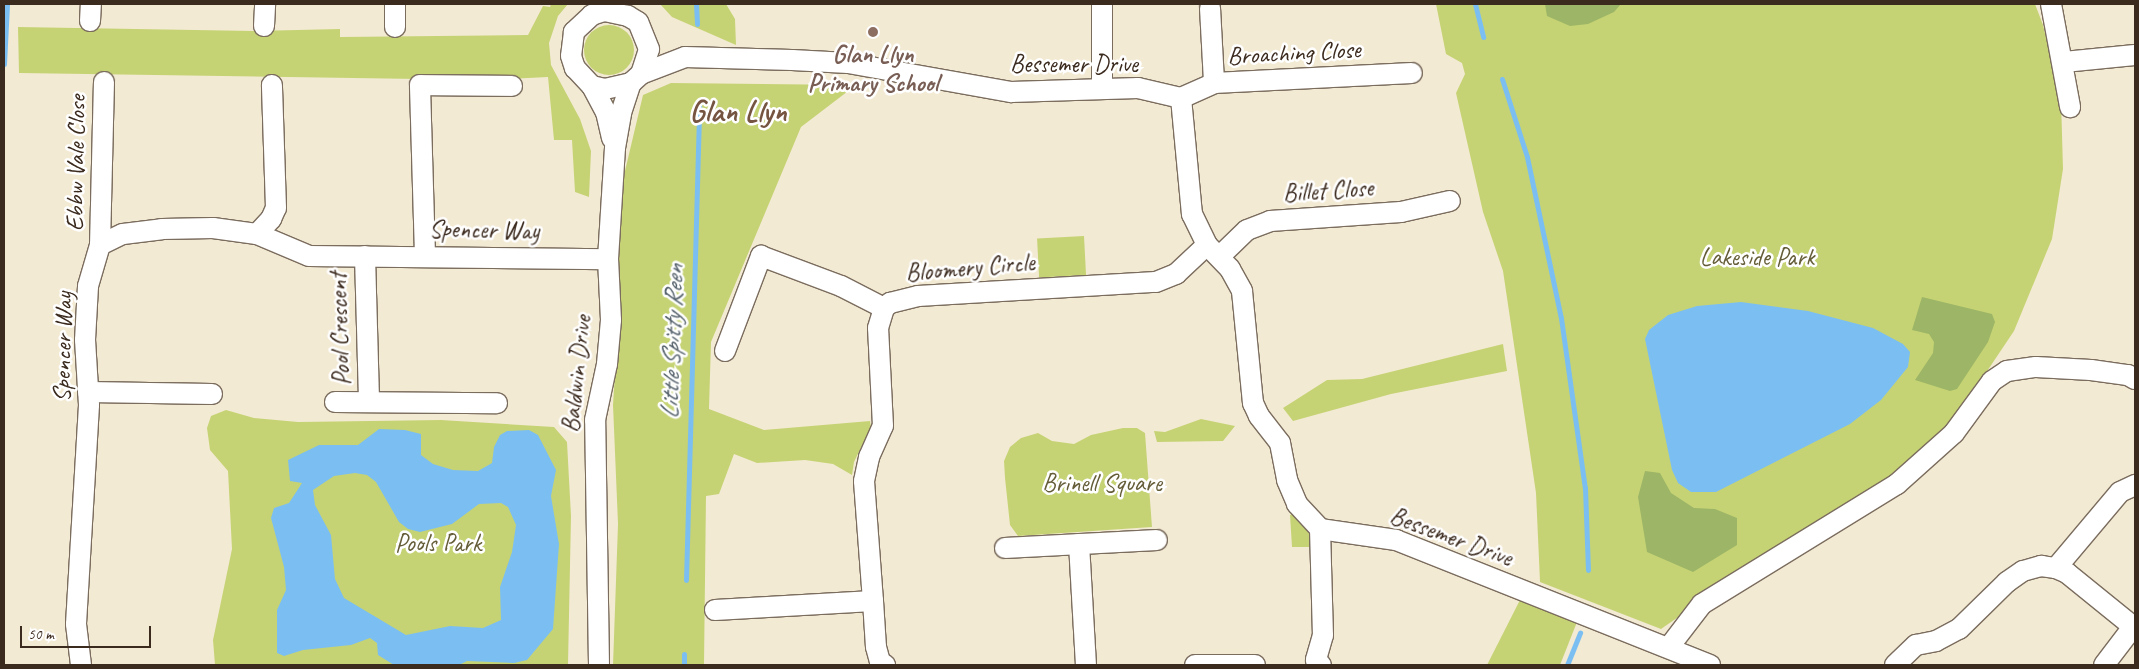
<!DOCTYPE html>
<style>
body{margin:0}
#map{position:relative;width:2139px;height:669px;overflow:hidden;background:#f3ead4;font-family:Caveat,sans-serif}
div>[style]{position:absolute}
.green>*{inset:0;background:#c6d374;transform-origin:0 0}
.round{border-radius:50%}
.forest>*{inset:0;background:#9cb566}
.water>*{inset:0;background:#7bbff2}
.stream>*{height:5px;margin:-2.5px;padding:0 2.5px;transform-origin:2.5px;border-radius:2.5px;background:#7bbff2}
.roads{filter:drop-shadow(1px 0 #7b6d5e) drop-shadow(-1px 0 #7b6d5e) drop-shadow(0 1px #7b6d5e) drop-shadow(0 -1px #7b6d5e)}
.street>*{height:20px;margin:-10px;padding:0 10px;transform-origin:10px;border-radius:10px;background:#fff}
.dots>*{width:14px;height:14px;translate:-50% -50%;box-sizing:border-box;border:2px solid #fff;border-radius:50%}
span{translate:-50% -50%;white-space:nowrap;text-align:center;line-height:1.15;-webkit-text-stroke:5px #fff;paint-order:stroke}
.street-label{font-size:25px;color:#3b2a1e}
.education-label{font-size:25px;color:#785e54;font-weight:700}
.park-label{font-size:25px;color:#655d38}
.water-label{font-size:26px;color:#515e68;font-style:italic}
.district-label{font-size:30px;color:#755541;font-weight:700}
.frame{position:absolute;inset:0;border:5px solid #3b2a1e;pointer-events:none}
.scale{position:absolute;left:20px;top:626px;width:131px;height:22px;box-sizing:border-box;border:2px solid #3b2a1e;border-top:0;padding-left:6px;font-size:15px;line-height:18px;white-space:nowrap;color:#3b2a1e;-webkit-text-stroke:4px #fff;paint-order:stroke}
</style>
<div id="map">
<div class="green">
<div style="clip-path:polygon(551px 4px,568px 4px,558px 16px,549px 43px,551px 65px,580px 119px,591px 151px,589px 197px,575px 192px,572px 140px,554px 140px,548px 77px,485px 80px,19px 73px,18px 27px,254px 31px,340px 29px,340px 37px,528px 35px,543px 6px,550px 7px)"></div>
<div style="clip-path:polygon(660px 4px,726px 4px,735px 19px,736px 45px,672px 17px)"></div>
<div style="clip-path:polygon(1436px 4px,2035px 4px,2043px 25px,2061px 99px,2063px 169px,2052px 239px,2014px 331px,1953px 422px,1893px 475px,1789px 540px,1661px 629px,1540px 582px,1536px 493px,1503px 271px,1483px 212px,1456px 93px,1465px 74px,1462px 63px,1446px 54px)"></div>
<div class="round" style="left:584px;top:25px;width:50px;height:50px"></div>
<div style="clip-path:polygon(671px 83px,856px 85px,801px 127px,711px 342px,709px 409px,764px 430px,870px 421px,871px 427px,854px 462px,852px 475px,833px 464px,805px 460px,757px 463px,734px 454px,719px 494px,706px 496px,704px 665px,613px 665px,618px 524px,613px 405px,618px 327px,617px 235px,624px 175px,643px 95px)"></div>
<div style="left:1084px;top:236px;width:39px;height:47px;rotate:87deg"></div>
<div style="clip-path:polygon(1503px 344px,1507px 371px,1391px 394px,1293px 421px,1283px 408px,1327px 380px,1362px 379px)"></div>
<div style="clip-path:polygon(226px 410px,254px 418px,298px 422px,441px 420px,554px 427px,567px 442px,571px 516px,568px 665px,215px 665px,213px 640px,232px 549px,228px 471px,210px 450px,207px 428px,211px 416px)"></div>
<div style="clip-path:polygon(1201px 419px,1235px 426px,1223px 441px,1157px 442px,1154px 431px,1165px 432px)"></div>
<div style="clip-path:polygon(1123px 428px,1137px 428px,1145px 433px,1152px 527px,1018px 536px,1010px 525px,1005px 478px,1004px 461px,1010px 447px,1021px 438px,1038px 433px,1052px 441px,1074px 444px,1091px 435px)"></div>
<div style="clip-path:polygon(1295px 513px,1312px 538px,1313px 547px,1292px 547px,1290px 515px)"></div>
<div style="clip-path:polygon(1521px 598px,1577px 622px,1560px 665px,1487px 665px)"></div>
</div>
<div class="forest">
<div style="clip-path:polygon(1545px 4px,1621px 4px,1614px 12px,1588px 24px,1570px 26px,1547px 16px)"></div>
<div style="clip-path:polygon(1922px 297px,1992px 314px,1995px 322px,1988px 342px,1957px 389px,1950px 391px,1915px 380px,1933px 353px,1934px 342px,1929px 334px,1912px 330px)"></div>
<div style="clip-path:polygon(1645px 471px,1660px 473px,1671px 493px,1694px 508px,1715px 509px,1737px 518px,1737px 545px,1693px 572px,1647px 552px,1638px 497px)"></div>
</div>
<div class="water">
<div style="clip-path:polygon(1741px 302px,1808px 311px,1873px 328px,1903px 344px,1910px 352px,1908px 367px,1881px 400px,1850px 424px,1716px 492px,1691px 492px,1678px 483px,1672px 470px,1645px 339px,1649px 330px,1668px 315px,1697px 306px)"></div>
<div style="clip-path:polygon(evenodd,379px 429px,405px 430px,421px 434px,421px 455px,433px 464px,453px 470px,478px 471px,492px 463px,494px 447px,500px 435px,507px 431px,529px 430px,538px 435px,556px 470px,551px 496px,559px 544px,553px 629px,527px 660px,514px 663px,467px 661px,459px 665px,394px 665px,378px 655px,377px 643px,370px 638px,351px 645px,303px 650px,284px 656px,277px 653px,277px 610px,286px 590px,284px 567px,271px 518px,274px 508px,289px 503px,302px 483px,290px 481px,288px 460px,319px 445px,358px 445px,379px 429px,355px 473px,367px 475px,376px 482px,399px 522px,408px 529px,420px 532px,452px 524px,479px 504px,501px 503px,508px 507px,516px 525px,512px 552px,500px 587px,501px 620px,483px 628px,450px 626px,406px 635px,344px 598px,335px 579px,331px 535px,315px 505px,313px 490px,334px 476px,355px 473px)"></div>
</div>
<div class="stream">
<div style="left:696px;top:4px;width:20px;rotate:87deg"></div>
<div style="left:1475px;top:4px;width:34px;rotate:76deg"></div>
<div style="left:4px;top:64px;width:60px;rotate:-87.1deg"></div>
<div style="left:1502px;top:79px;width:82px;rotate:72.2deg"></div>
<div style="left:1527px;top:157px;width:165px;rotate:78.1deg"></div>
<div style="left:1561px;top:318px;width:172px;rotate:82deg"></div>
<div style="left:1585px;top:488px;width:82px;rotate:87.9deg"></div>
<div style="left:686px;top:580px;width:474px;rotate:-88.4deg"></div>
<div style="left:684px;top:665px;width:11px;rotate:-90deg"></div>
<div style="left:1567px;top:665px;width:35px;rotate:-68deg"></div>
</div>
<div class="roads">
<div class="street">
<div style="left:2051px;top:4px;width:105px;rotate:79.5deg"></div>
<div style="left:1210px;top:8px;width:75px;rotate:86.9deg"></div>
<div style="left:90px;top:21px;width:17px;rotate:-87deg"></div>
<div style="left:264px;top:26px;width:22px;rotate:-87deg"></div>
<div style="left:395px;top:27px;width:23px;rotate:-90deg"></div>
<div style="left:2064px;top:62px;width:71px;rotate:-5.6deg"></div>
<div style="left:641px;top:74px;width:47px;rotate:-21.1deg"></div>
<div style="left:685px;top:57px;width:107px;rotate:1.6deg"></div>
<div style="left:792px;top:60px;width:56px;rotate:3.1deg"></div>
<div style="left:848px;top:63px;width:166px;rotate:10.1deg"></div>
<div style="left:1011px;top:92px;width:127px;rotate:-1.8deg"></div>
<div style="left:1138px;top:88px;width:44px;rotate:13.1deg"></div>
<div style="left:1181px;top:98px;width:117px;rotate:84.6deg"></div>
<div style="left:1192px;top:214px;width:34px;rotate:64deg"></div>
<div style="left:1207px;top:245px;width:33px;rotate:46deg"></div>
<div style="left:1230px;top:269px;width:25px;rotate:61deg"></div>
<div style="left:1242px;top:291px;width:113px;rotate:84.4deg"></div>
<div style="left:1253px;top:403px;width:14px;rotate:65deg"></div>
<div style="left:1259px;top:416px;width:34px;rotate:52deg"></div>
<div style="left:1280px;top:443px;width:38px;rotate:79deg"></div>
<div style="left:1287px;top:480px;width:26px;rotate:67deg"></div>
<div style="left:1297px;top:504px;width:34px;rotate:47deg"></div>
<div style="left:1320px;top:529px;width:77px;rotate:8.2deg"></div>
<div style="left:1396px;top:540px;width:338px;rotate:21.7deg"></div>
<div style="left:592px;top:86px;width:30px;rotate:62deg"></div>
<div style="left:606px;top:112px;width:27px;rotate:77deg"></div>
<div style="left:1102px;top:89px;width:85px;rotate:-90deg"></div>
<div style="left:1181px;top:98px;width:36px;rotate:-24deg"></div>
<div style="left:1214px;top:83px;width:198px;rotate:-2.9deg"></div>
<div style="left:257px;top:234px;width:21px;rotate:-47deg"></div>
<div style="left:271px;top:219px;width:12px;rotate:-66deg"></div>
<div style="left:276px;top:208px;width:123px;rotate:-91.9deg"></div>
<div style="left:100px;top:245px;width:163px;rotate:-88.6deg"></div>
<div style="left:425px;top:255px;width:170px;rotate:-91.7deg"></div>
<div style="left:420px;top:85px;width:92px;rotate:0.6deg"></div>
<div style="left:365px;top:256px;width:145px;rotate:88.4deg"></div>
<div style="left:1220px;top:256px;width:37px;rotate:-44deg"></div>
<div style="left:1247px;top:230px;width:25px;rotate:-21deg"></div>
<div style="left:1270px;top:221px;width:131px;rotate:-3.9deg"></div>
<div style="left:1401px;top:212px;width:50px;rotate:-12.7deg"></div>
<div style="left:725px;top:351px;width:102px;rotate:-69.2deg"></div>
<div style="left:761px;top:256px;width:85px;rotate:20.6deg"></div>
<div style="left:841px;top:286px;width:48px;rotate:27.1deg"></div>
<div style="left:88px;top:392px;width:124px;rotate:0.9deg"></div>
<div style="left:335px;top:402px;width:162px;rotate:0.4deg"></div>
<div style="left:1320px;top:529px;width:106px;rotate:88.4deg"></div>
<div style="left:1323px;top:635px;width:26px;rotate:106deg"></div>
<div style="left:1316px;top:660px;width:7px;rotate:45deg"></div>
<div style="left:1079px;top:544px;width:121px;rotate:86.7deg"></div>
<div style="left:1005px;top:548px;width:152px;rotate:-3deg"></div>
<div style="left:2056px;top:568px;width:12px;rotate:24deg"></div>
<div style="left:2067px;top:573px;width:87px;rotate:39deg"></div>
<div style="left:873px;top:601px;width:46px;rotate:86.3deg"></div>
<div style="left:876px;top:647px;width:16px;rotate:75deg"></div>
<div style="left:880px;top:662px;width:6px;rotate:31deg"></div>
<div style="left:715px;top:610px;width:158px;rotate:-3.3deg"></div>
<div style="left:873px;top:601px;width:120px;rotate:-94.3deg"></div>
<div style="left:864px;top:481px;width:25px;rotate:-78deg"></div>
<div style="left:869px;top:457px;width:34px;rotate:-66deg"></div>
<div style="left:883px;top:426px;width:98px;rotate:-92.9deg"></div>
<div style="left:878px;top:328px;width:21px;rotate:-73deg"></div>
<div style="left:884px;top:308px;width:8px;rotate:-40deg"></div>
<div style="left:890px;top:303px;width:29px;rotate:-14deg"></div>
<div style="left:918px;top:296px;width:238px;rotate:-3.4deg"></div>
<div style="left:1156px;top:282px;width:22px;rotate:-22deg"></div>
<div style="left:1176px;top:274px;width:42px;rotate:-43.1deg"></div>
<div style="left:1669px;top:647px;width:54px;rotate:-52.5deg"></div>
<div style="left:1702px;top:604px;width:229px;rotate:-31.6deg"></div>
<div style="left:1897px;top:484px;width:76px;rotate:-41.8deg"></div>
<div style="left:1954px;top:433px;width:64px;rotate:-53.8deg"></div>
<div style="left:1992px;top:381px;width:18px;rotate:-34deg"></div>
<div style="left:2007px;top:371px;width:29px;rotate:-8deg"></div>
<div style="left:2036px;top:367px;width:55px;rotate:3.1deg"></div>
<div style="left:2091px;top:370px;width:37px;rotate:8deg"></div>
<div style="left:2128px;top:375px;width:8px;rotate:30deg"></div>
<div style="left:81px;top:665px;width:41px;rotate:-97deg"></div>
<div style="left:76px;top:624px;width:219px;rotate:-86.6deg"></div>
<div style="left:89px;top:405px;width:65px;rotate:-93.5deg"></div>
<div style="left:85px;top:340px;width:54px;rotate:-86.8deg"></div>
<div style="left:88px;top:286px;width:43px;rotate:-73.7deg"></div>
<div style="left:100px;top:245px;width:25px;rotate:-26deg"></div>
<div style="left:123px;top:234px;width:39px;rotate:-7deg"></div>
<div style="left:162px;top:229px;width:51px;rotate:-1.1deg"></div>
<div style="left:213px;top:228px;width:44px;rotate:7.8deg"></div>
<div style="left:257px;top:234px;width:56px;rotate:22.9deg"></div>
<div style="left:309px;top:256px;width:299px;rotate:0.6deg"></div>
<div style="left:599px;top:665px;width:245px;rotate:-90.9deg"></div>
<div style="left:595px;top:420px;width:57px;rotate:-77.9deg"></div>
<div style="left:607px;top:364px;width:44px;rotate:-84.8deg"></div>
<div style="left:611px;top:320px;width:61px;rotate:-92.8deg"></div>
<div style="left:608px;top:259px;width:111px;rotate:-86.4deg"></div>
<div style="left:615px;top:148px;width:36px;rotate:-80deg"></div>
<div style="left:621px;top:113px;width:32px;rotate:-72deg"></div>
<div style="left:631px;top:83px;width:13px;rotate:-42deg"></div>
<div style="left:641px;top:74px;width:26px;rotate:-72deg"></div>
<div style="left:649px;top:49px;width:29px;rotate:-112deg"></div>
<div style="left:638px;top:22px;width:12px;rotate:-149deg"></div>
<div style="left:628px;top:16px;width:25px;rotate:-168deg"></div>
<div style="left:604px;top:11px;width:13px;rotate:162deg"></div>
<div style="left:592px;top:15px;width:25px;rotate:137deg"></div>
<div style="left:574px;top:32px;width:24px;rotate:97deg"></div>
<div style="left:571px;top:56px;width:13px;rotate:72deg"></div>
<div style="left:575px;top:68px;width:25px;rotate:47deg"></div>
<div style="left:592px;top:86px;width:13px;rotate:13deg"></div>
<div style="left:605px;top:89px;width:27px;rotate:-13deg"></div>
<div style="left:1195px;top:665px;width:60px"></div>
<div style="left:1895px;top:665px;width:29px;rotate:-44deg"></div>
<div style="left:1916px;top:645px;width:20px;rotate:-11deg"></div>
<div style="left:1936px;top:641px;width:26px;rotate:-28deg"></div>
<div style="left:1959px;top:629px;width:67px;rotate:-44.4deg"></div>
<div style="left:2007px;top:582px;width:19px;rotate:-35deg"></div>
<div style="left:2023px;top:571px;width:19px;rotate:-16deg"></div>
<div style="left:2041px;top:566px;width:15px;rotate:8deg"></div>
<div style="left:2056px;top:568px;width:99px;rotate:-49.9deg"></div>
<div style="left:2120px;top:492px;width:17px;rotate:-25deg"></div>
<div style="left:2104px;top:665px;width:48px;rotate:-52.7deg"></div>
</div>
</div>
<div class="dots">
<div style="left:873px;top:32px;background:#8d6e63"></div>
</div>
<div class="street-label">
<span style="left:1294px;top:53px;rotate:-3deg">Broaching Close</span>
<span style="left:1074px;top:64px">Bessemer Drive</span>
<span style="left:76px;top:163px;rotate:-89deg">Ebbw Vale Close</span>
<span style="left:1328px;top:191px;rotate:-4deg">Billet Close</span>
<span style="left:484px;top:230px;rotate:1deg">Spencer Way</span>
<span style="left:970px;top:268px;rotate:-5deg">Bloomery Circle</span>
<span style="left:340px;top:329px;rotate:-92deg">Pool Crescent</span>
<span style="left:63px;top:347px;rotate:-89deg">Spencer Way</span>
<span style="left:577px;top:374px;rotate:-84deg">Baldwin Drive</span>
<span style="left:1451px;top:537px;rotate:20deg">Bessemer Drive</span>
</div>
<div class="education-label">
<span style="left:873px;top:69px">Glan Llyn<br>Primary School</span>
</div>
<div class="park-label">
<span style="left:1757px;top:257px">Lakeside Park</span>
<span style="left:1102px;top:483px">Brinell Square</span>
<span style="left:438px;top:543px">Pools Park</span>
</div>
<div class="water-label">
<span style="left:672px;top:342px;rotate:-88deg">Little Spitty Reen</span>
</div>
<div class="district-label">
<span style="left:738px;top:111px">Glan Llyn</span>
</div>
<div class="frame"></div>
<div class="scale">50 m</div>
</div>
